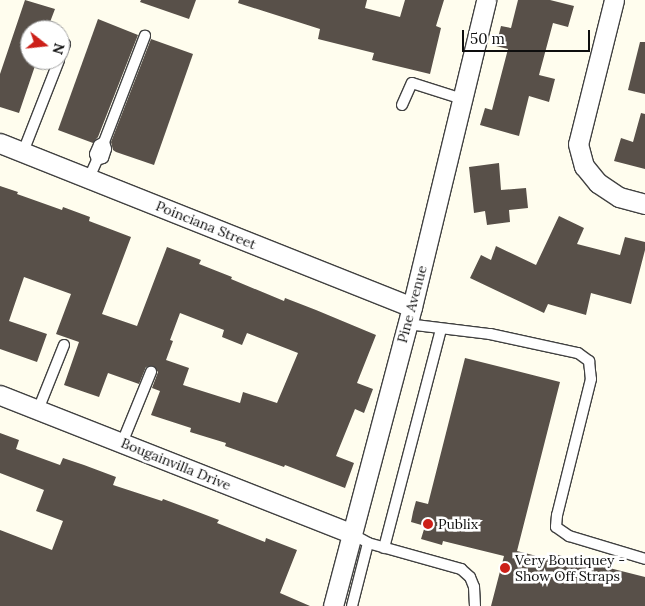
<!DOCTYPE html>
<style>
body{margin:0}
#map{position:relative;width:645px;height:606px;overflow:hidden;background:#fffdee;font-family:Lora,serif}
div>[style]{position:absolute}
.building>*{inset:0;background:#585049}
.roads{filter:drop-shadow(1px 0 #414141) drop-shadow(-1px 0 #414141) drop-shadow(0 1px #414141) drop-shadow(0 -1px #414141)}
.lane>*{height:10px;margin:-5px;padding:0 5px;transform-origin:5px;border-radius:5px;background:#fff}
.street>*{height:19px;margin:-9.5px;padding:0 9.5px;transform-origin:9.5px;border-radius:9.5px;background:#fff}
.dots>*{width:14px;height:14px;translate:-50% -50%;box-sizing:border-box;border:2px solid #fff;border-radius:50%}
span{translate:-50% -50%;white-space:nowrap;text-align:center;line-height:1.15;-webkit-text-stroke:5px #fff;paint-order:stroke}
.street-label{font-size:14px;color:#0e0e0e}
.poi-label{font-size:14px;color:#0e0e0e}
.left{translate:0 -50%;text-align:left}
.north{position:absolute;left:20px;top:20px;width:50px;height:50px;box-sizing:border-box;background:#fff;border:1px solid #9f9f9f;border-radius:50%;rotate:106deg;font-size:14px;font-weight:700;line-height:20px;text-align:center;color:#0e0e0e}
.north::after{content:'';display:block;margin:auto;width:18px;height:22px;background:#cc1f18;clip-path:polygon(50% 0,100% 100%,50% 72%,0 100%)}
.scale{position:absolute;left:462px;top:30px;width:128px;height:22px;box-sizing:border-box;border:2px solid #0e0e0e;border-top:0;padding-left:6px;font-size:15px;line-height:18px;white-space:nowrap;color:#0e0e0e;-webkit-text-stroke:4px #fff;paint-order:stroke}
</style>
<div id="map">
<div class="building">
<div style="clip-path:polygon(25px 0,55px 9px,47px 30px,30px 30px,30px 60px,37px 60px,19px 113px,0 107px,0 74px)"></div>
<div style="clip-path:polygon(141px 0,196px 0,189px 19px,140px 2px)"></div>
<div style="clip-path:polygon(239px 0,367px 0,365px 8px,400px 17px,405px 0,444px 0,436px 26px,441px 28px,430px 74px,372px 60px,374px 53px,318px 39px,320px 29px,238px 3px)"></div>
<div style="clip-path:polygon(518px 0,550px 0,574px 6px,568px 27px,553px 23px,539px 75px,555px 79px,549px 102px,529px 96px,519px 136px,480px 125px,485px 108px,492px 110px,508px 49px,496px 46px,501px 26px,511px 28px)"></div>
<div style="clip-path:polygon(98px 19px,138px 35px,98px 137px,93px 143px,58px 130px)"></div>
<div style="clip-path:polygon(151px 39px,193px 54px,154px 165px,116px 152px,113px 150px,111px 142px)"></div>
<div style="clip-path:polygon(640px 42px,645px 42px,645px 94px,628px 90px)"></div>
<div style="clip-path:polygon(641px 113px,645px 114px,645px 169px,614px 161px,621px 138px,633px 142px)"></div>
<div style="clip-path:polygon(499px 163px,501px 190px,526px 188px,528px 208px,509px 210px,510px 222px,487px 225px,485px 211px,474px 213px,469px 167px)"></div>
<div style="clip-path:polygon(evenodd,0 186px,18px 192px,17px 194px,62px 210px,63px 207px,90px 217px,89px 221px,131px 237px,102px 314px,137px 326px,167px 247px,201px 260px,199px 264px,232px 277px,231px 279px,284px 301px,285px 298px,316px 310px,376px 335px,357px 383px,373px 389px,364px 413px,355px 409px,336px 456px,354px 463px,345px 488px,285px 465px,284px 467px,225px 446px,226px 443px,190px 432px,191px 428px,151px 415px,160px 391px,152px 388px,158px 372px,153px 366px,146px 367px,139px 384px,108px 373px,99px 397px,64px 385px,79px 342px,56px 334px,71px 294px,24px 277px,9px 321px,47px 334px,37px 362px,0 349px,0 186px,180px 313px,224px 330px,222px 337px,242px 345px,247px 333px,298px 353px,277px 403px,243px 392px,240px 403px,183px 385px,189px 368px,166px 360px,173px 341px,170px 340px,180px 313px)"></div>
<div style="clip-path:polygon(559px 216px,584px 228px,577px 244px,620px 255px,625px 237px,645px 242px,645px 250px,631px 304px,591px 293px,586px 315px,548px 304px,544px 313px,470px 278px,481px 255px,491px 260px,496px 246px,536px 265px)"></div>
<div style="clip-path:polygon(465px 358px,560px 382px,517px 551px,556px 561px,558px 555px,645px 577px,645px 606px,491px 606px,504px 556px,443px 541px,442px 545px,421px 539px,425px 526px,411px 522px,413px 512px,416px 501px,428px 504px)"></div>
<div style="clip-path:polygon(0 433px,19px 440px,16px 449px,60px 465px,63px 458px,84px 465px,116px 477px,113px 485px,162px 501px,163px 499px,198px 512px,219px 520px,217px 523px,265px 542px,266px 538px,297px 550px,280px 593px,310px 606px,0 606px,0 530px,52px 550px,63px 521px,36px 511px,44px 490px,0 473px)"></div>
</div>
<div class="roads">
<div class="lane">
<div style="left:60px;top:56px;width:13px;rotate:-67deg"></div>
<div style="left:402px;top:105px;width:24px;rotate:-66deg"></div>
<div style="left:412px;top:83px;width:52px;rotate:17.7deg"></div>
<div style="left:104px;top:142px;width:114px;rotate:-68.9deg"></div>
<div style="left:23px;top:152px;width:99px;rotate:-68.6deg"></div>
<div style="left:89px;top:178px;width:20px;rotate:-66deg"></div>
<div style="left:97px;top:160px;width:6px;rotate:-108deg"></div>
<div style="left:95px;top:154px;width:10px;rotate:-66deg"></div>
<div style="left:99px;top:145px;width:6px;rotate:-31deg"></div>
<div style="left:104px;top:142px;width:7px;rotate:74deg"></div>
<div style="left:106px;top:149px;width:9px;rotate:108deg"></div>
<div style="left:103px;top:158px;width:6px;rotate:162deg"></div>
<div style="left:407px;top:324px;width:84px;rotate:6.9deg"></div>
<div style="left:490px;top:334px;width:90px;rotate:12.2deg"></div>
<div style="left:578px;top:353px;width:14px;rotate:36deg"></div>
<div style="left:589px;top:361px;width:18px;rotate:84deg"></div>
<div style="left:591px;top:379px;width:140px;rotate:104deg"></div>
<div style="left:557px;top:515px;width:12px;rotate:95deg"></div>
<div style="left:556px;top:527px;width:16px;rotate:35deg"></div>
<div style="left:569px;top:536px;width:79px;rotate:16.8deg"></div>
<div style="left:38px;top:410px;width:70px;rotate:-68.2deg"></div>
<div style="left:122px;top:443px;width:77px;rotate:-67.8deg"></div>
<div style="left:352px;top:534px;width:18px;rotate:29deg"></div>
<div style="left:368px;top:543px;width:97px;rotate:15.6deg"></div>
<div style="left:461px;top:569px;width:12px;rotate:42deg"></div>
<div style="left:470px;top:577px;width:11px;rotate:68deg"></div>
<div style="left:474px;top:587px;width:19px;rotate:87deg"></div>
<div style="left:384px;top:548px;width:226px;rotate:-75.4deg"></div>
<div style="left:352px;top:606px;width:65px;rotate:-75.7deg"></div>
</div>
<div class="street">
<div style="left:614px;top:0;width:148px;rotate:104deg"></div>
<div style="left:578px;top:144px;width:23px;rotate:75deg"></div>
<div style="left:584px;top:166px;width:22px;rotate:51deg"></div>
<div style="left:598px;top:183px;width:25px;rotate:34deg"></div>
<div style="left:619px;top:197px;width:27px;rotate:15deg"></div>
<div style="left:0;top:143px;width:443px;rotate:21.7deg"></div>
<div style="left:0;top:395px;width:378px;rotate:21.5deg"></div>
<div style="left:333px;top:606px;width:309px;rotate:-75.2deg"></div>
<div style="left:412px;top:307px;width:316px;rotate:-76.4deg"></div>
</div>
</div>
<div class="dots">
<div style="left:428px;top:524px;background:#cc1f18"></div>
<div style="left:505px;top:568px;background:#cc1f18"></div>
</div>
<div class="street-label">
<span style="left:206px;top:225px;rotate:22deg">Poinciana Street</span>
<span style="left:412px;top:304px;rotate:-75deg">Pine Avenue</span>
<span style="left:176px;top:464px;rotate:22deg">Bougainvilla Drive</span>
</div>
<div class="poi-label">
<span class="left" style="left:438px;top:524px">Publix</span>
<span class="left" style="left:515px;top:568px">Very Boutiquey -<br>Show Off Straps</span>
</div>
<div class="north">N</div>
<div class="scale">50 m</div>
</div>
